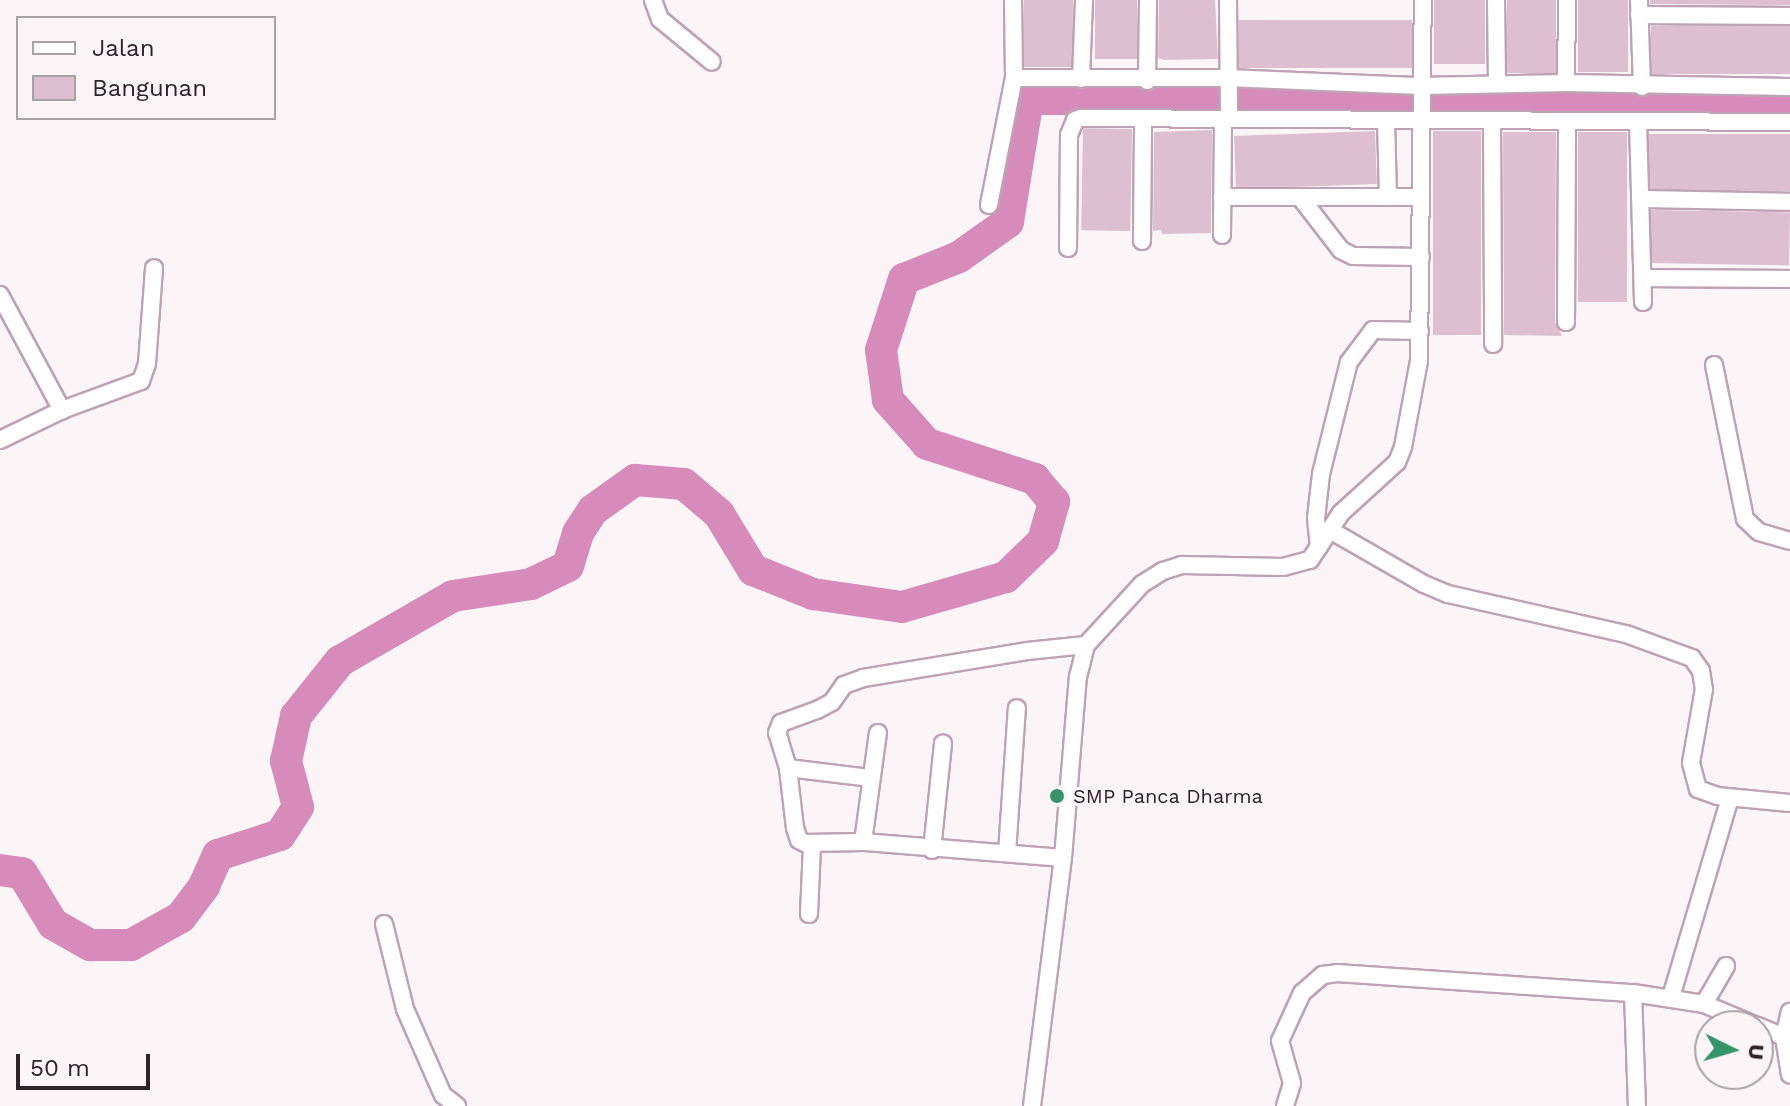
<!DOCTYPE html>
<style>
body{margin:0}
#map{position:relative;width:1790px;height:1106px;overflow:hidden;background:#fbf5f8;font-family:"Work Sans",sans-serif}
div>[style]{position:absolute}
.river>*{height:32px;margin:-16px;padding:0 16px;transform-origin:16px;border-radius:16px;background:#d68bba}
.building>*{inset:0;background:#ddbfd0;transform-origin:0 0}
.roads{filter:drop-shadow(2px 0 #bfa3b4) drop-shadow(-2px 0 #bfa3b4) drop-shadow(0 2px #bfa3b4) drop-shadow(0 -2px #bfa3b4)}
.minor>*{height:16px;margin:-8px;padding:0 8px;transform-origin:8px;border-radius:8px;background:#fff}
.dots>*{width:22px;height:22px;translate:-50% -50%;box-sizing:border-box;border:4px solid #fbf5f8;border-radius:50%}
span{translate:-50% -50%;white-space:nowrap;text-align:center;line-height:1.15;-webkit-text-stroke:6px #fbf5f8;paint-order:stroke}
.poi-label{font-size:20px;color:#2e2329}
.left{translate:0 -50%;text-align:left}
.legend{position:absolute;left:16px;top:16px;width:260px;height:104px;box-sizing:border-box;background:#fbf5f8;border:2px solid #a9a1a5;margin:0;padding:10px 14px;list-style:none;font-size:24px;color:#2e2329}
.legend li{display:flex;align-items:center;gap:16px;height:40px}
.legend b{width:40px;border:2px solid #a9a1a5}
.north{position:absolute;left:1694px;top:1010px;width:80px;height:80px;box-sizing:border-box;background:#fbf5f8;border:2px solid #a9a1a5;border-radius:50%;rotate:95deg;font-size:22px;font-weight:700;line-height:32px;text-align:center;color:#2e2329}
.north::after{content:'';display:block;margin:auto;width:28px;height:36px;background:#36946c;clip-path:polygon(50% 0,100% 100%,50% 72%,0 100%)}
.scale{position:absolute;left:16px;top:1054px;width:134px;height:36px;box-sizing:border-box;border:4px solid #2e2329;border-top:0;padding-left:10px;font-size:24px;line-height:28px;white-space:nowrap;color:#2e2329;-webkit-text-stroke:6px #fbf5f8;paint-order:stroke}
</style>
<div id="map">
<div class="river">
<div style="left:0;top:870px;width:22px;rotate:8deg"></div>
<div style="left:22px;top:873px;width:60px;rotate:58.7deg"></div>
<div style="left:53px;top:924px;width:43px;rotate:29.6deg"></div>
<div style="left:90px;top:945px;width:41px"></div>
<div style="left:131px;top:945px;width:57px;rotate:-29.2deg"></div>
<div style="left:181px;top:917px;width:39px;rotate:-53deg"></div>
<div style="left:204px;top:886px;width:34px;rotate:-66deg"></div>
<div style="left:218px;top:855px;width:65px;rotate:-17.9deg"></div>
<div style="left:280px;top:835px;width:33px;rotate:-57deg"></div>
<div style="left:298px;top:807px;width:48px;rotate:-104.6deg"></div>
<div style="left:286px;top:761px;width:46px;rotate:-77.5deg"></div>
<div style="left:296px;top:716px;width:70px;rotate:-51.3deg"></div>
<div style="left:340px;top:661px;width:130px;rotate:-29.9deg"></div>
<div style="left:453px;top:596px;width:79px;rotate:-8.7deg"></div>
<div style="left:531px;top:584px;width:41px;rotate:-25.9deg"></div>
<div style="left:568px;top:566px;width:34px;rotate:-73deg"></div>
<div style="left:578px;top:533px;width:27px;rotate:-57deg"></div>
<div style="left:593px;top:510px;width:52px;rotate:-35.5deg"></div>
<div style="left:635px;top:480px;width:49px;rotate:4.7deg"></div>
<div style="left:684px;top:484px;width:46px;rotate:40.6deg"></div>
<div style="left:719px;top:514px;width:66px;rotate:58.7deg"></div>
<div style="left:753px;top:570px;width:65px;rotate:21.8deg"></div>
<div style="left:813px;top:594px;width:90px;rotate:8.3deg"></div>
<div style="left:902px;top:607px;width:108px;rotate:-16.1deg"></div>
<div style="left:1006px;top:577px;width:52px;rotate:-44.2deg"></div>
<div style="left:1043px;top:541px;width:41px;rotate:-74.2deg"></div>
<div style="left:1054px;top:502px;width:30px;rotate:-130deg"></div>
<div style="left:1035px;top:479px;width:114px;rotate:-162deg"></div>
<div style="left:927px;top:444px;width:59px;rotate:-131.6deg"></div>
<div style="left:888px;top:400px;width:50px;rotate:-98deg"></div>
<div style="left:881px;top:350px;width:75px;rotate:-72.1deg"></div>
<div style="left:904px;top:279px;width:59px;rotate:-21.8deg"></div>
<div style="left:959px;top:257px;width:60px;rotate:-35.5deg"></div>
<div style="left:1008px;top:222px;width:125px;rotate:-80.8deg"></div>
<div style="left:1028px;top:99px;width:762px;rotate:0.15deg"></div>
</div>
<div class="building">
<div style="left:1024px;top:0;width:49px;height:67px"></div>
<div style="left:1095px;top:0;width:42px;height:59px"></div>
<div style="clip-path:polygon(1159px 0,1215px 0,1218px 59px,1164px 60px,1158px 58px)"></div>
<div style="left:1434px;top:0;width:51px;height:64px"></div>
<div style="left:1507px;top:0;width:49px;height:73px"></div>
<div style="left:1578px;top:0;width:50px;height:72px"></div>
<div style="clip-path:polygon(1650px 0,1790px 0,1790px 5px,1650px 4px)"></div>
<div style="left:1239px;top:20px;width:173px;height:48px"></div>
<div style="left:1651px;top:26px;width:139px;height:48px"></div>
<div style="left:1132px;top:129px;width:102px;height:49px;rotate:91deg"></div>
<div style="clip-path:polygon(1212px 130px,1211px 233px,1162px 234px,1161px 230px,1153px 231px,1154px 132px)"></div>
<div style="left:1375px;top:131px;width:53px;height:141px;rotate:88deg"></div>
<div style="left:1481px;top:131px;width:204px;height:48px;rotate:90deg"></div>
<div style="clip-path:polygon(1503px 132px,1556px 132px,1555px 322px,1562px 336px,1504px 335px)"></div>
<div style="left:1578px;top:132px;width:49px;height:170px"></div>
<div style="left:1790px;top:134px;width:57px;height:141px;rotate:90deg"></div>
<div style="left:1651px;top:210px;width:139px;height:53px;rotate:1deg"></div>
</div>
<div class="roads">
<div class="minor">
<div style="left:653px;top:0;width:20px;rotate:70deg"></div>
<div style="left:660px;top:19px;width:67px;rotate:39.6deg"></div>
<div style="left:1228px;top:0;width:118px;rotate:89.5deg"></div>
<div style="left:1496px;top:0;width:84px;rotate:89.3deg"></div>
<div style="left:1639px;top:0;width:87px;rotate:88deg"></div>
<div style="left:1639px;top:15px;width:151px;rotate:0.4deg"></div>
<div style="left:1014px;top:78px;width:213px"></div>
<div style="left:1227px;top:78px;width:194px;rotate:2.4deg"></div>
<div style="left:1421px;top:86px;width:145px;rotate:-1.2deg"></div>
<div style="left:1566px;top:83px;width:224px;rotate:1deg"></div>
<div style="left:1081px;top:79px;width:79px;rotate:-87.8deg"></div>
<div style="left:1147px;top:81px;width:81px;rotate:-89.3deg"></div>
<div style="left:1566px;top:83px;width:83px;rotate:-89.3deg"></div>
<div style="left:1386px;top:120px;width:77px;rotate:88.5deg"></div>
<div style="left:1492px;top:120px;width:224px;rotate:89.7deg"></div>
<div style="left:1638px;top:122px;width:180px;rotate:88.4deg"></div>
<div style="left:1222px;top:197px;width:199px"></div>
<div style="left:1300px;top:197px;width:67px;rotate:52.3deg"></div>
<div style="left:1341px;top:250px;width:13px;rotate:27deg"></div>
<div style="left:1353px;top:256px;width:68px;rotate:0.8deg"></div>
<div style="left:1640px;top:199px;width:150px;rotate:1.1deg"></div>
<div style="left:989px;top:205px;width:129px;rotate:-78.9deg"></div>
<div style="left:1014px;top:78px;width:78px;rotate:-90.7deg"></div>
<div style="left:1222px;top:235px;width:116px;rotate:-89.5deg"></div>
<div style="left:1142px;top:241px;width:123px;rotate:-89.5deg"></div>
<div style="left:1068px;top:248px;width:113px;rotate:-89.5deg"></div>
<div style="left:1069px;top:135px;width:16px;rotate:-68deg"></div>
<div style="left:1075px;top:120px;width:6px;rotate:-18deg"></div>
<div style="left:1081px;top:118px;width:709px;rotate:0.32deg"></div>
<div style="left:1643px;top:278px;width:147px;rotate:0.4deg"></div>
<div style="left:0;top:295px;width:131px;rotate:61.7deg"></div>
<div style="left:1566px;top:322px;width:201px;rotate:-89.7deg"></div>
<div style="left:1714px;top:365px;width:157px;rotate:78.6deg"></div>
<div style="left:1745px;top:519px;width:19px;rotate:43deg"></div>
<div style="left:1759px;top:532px;width:32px;rotate:16deg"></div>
<div style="left:0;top:440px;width:69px;rotate:-25.8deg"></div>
<div style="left:62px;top:410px;width:84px;rotate:-20.2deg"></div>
<div style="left:141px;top:381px;width:18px;rotate:-71deg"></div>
<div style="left:147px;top:364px;width:96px;rotate:-85.8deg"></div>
<div style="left:1330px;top:530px;width:108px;rotate:29.9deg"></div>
<div style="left:1424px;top:584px;width:26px;rotate:23deg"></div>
<div style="left:1448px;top:594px;width:182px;rotate:12.7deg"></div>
<div style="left:1626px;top:634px;width:70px;rotate:20deg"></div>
<div style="left:1692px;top:658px;width:16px;rotate:55deg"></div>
<div style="left:1701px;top:671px;width:18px;rotate:81deg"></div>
<div style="left:1704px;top:689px;width:75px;rotate:100deg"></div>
<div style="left:1691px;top:763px;width:27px;rotate:75deg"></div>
<div style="left:1698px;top:789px;width:20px;rotate:20deg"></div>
<div style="left:1717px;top:796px;width:73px;rotate:5.5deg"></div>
<div style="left:1319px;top:547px;width:29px;rotate:-96deg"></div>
<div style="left:1316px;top:518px;width:44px;rotate:-83.5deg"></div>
<div style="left:1321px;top:474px;width:115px;rotate:-76deg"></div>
<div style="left:1349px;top:362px;width:40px;rotate:-53deg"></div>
<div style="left:1373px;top:330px;width:47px;rotate:1.2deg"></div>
<div style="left:788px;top:768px;width:84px;rotate:6.9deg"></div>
<div style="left:863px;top:842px;width:110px;rotate:-82.2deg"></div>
<div style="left:932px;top:850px;width:107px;rotate:-84.1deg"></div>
<div style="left:1007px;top:853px;width:145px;rotate:-86.1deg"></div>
<div style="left:1063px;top:858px;width:201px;rotate:-175.4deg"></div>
<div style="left:863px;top:842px;width:58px;rotate:179deg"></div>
<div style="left:805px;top:843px;width:7px;rotate:-153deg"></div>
<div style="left:799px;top:840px;width:13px;rotate:-108deg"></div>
<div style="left:795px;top:828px;width:60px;rotate:-96.7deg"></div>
<div style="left:788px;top:768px;width:37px;rotate:-107deg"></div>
<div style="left:777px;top:733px;width:11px;rotate:-68deg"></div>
<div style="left:781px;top:723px;width:38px;rotate:-20deg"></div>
<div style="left:817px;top:710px;width:17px;rotate:-28deg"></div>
<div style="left:832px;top:702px;width:21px;rotate:-55deg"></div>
<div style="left:844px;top:685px;width:20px;rotate:-20deg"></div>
<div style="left:863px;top:678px;width:166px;rotate:-9.3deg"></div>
<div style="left:1027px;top:651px;width:59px;rotate:-5.8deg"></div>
<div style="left:809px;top:914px;width:70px;rotate:-87.5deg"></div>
<div style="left:384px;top:924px;width:88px;rotate:76.1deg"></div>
<div style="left:405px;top:1009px;width:94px;rotate:66.2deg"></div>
<div style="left:443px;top:1095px;width:18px;rotate:38deg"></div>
<div style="left:1633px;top:993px;width:113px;rotate:88deg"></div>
<div style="left:1671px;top:997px;width:208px;rotate:-73.5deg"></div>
<div style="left:1704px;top:1004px;width:44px;rotate:-59.9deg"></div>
<div style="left:1758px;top:1026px;width:28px;rotate:23deg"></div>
<div style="left:1784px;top:1037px;width:26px;rotate:-77deg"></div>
<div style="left:1784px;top:1037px;width:38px;rotate:81deg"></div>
<div style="left:1032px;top:1106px;width:250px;rotate:-82.9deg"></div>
<div style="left:1063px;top:858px;width:182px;rotate:-85.3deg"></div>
<div style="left:1078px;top:677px;width:33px;rotate:-76deg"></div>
<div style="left:1086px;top:645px;width:83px;rotate:-47.4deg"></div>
<div style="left:1142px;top:584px;width:25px;rotate:-32deg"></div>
<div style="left:1163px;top:571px;width:20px;rotate:-18deg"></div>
<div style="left:1182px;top:565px;width:101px;rotate:1.1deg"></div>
<div style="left:1283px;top:567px;width:28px;rotate:-15deg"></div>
<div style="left:1310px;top:560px;width:56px;rotate:-56.6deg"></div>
<div style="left:1341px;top:513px;width:76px;rotate:-42.3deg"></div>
<div style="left:1397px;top:462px;width:16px;rotate:-68deg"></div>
<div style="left:1403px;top:447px;width:87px;rotate:-79.5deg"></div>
<div style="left:1419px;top:361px;width:361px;rotate:-89.4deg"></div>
<div style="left:1285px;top:1106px;width:24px;rotate:-73deg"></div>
<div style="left:1292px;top:1083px;width:44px;rotate:-105.9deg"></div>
<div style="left:1280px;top:1041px;width:53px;rotate:-65.4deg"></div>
<div style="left:1302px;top:993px;width:28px;rotate:-41deg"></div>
<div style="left:1323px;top:975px;width:14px;rotate:-8deg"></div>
<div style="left:1337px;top:973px;width:297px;rotate:3.9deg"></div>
<div style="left:1633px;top:993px;width:72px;rotate:8.8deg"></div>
<div style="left:1704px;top:1004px;width:57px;rotate:22.5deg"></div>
</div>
</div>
<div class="dots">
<div style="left:1057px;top:796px;background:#36946c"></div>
</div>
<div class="poi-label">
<span class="left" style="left:1073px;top:796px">SMP Panca Dharma</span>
</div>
<ul class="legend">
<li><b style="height:10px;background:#fff"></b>Jalan</li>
<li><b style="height:22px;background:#ddbfd0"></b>Bangunan</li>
</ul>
<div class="north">U</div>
<div class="scale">50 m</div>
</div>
